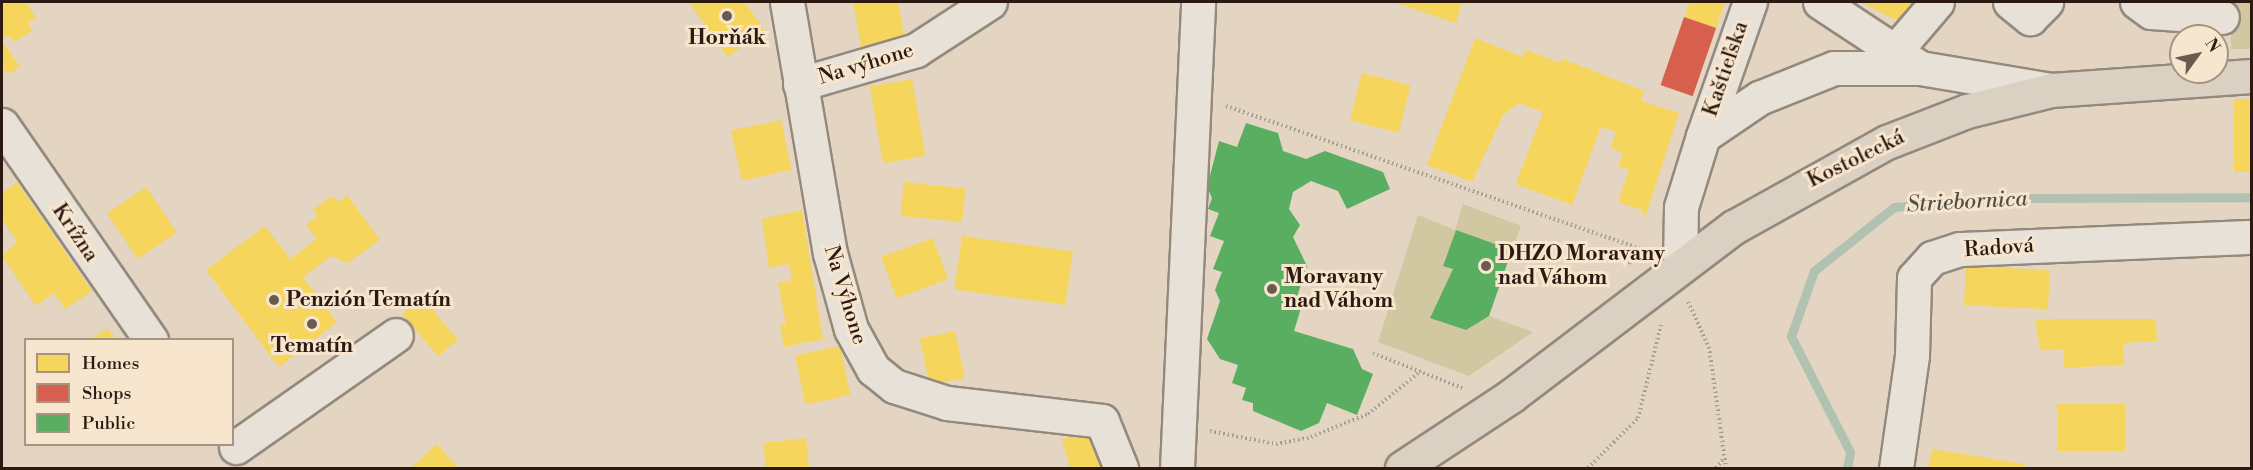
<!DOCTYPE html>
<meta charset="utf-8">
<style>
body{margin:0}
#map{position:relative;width:2253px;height:470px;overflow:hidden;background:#e3d5c1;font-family:"Libre Bodoni",serif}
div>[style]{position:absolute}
.green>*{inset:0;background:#d1c7a1;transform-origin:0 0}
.homes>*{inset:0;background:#f6d55c;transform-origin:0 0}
.shops>*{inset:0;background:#d6604d;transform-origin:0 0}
.public>*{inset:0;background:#5aae61}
.stream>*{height:9px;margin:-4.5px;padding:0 4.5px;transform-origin:4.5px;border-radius:4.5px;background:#b1c2b2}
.path>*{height:4px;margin-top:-2px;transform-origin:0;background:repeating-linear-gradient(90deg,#a59e95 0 1.5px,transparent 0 4.5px)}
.roads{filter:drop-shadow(2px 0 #93897d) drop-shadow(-2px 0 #93897d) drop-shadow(0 2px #93897d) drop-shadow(0 -2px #93897d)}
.minor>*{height:33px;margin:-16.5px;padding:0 16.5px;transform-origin:16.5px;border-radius:16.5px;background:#e8e1d7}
.major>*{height:33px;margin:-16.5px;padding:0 16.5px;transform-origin:16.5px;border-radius:16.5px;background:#dbd1c2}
.dots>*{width:16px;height:16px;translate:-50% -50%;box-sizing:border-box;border:3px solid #f7e6cd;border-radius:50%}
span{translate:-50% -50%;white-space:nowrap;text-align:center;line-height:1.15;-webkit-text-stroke:6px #f7e6cd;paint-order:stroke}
.poi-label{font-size:21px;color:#2b1912;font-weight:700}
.left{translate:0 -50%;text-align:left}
.street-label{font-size:21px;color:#2b1912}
.water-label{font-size:22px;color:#525148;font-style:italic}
.frame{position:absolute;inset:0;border:3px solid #2b1912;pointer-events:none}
.legend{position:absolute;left:24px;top:338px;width:210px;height:108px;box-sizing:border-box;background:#f7e6cd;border:2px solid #a59482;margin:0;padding:8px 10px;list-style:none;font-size:18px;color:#2b1912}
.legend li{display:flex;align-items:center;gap:12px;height:30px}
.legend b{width:30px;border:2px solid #a59482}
.north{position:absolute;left:2169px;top:24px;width:60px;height:60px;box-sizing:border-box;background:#f7e6cd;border:2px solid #a59482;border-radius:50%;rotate:57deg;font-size:16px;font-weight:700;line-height:24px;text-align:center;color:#2b1912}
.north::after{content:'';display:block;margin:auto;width:21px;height:27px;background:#6b5b4f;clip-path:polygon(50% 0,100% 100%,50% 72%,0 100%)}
</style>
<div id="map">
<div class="green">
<div style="left:2231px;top:2px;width:20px;height:47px"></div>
<div style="clip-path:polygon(1463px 204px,1521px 226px,1512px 250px,1456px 230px,1443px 266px,1453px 269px,1430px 317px,1466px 330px,1489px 316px,1533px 332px,1469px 376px,1378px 342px,1418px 215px,1455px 230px)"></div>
</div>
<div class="homes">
<div style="clip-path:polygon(2px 2px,26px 2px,36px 18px,28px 23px,32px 31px,14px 42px,9px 35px,2px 40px,20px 67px,9px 74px,2px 68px)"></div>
<div style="clip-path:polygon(689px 2px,745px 2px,765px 31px,727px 57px)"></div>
<div style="clip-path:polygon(853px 2px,898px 2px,906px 43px,862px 52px)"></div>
<div style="clip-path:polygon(1393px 2px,1462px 2px,1456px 23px)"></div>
<div style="clip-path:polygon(1690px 2px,1725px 2px,1716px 28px,1684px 17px)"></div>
<div style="clip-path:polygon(1860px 2px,1916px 2px,1904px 24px)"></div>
<div style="clip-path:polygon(1475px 38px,1523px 57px,1526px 50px,1560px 63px,1561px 58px,1644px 91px,1641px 101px,1679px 113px,1645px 218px,1642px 210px,1618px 202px,1629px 170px,1618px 167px,1623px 153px,1611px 148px,1616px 132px,1601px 127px,1572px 205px,1516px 184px,1543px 112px,1519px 103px,1503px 115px,1472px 182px,1427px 165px)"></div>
<div style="left:1362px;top:73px;width:50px;height:49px;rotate:14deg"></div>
<div style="left:912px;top:79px;width:78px;height:43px;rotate:80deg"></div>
<div style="left:2234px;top:99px;width:18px;height:73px"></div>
<div style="left:781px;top:120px;width:51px;height:51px;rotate:78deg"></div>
<div style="clip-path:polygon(17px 182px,92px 291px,65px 309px,54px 293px,36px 306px,2px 256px,17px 242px,2px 219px,2px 193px)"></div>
<div style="left:904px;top:182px;width:62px;height:34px;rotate:6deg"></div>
<div style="left:146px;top:187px;width:55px;height:47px;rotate:56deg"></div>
<div style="clip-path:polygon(347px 195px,380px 240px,347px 263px,331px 256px,303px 277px,337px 322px,279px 367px,206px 270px,265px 226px,290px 259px,317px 239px,306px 225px,318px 216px,313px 210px,331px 196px,339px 202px)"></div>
<div style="clip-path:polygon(802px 210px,823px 339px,784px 347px,780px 325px,786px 324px,778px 283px,792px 280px,789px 264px,769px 268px,762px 219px)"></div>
<div style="left:962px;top:236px;width:112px;height:54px;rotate:8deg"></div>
<div style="left:933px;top:238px;width:44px;height:55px;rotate:70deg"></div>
<div style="left:1966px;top:266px;width:84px;height:39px;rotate:3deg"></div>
<div style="left:422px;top:297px;width:56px;height:26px;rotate:50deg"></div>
<div style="clip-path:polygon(2058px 319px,2156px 319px,2157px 341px,2123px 343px,2124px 365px,2064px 368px,2064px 349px,2040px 350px,2035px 320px)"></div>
<div style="clip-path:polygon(108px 329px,115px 339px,89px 339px)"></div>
<div style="left:955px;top:331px;width:48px;height:36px;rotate:78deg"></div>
<div style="left:840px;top:346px;width:50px;height:46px;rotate:78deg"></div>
<div style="left:2057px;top:404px;width:68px;height:47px"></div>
<div style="clip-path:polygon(1093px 430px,1103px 468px,1070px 468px,1062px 439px)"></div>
<div style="clip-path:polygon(806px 438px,809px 468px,766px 468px,763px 443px)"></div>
<div style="clip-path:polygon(437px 444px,458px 468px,411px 468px)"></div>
<div style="clip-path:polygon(1932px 449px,2025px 464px,2024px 468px,1929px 468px)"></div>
</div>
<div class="shops">
<div style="left:1684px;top:17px;width:34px;height:72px;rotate:19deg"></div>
</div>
<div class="public">
<div style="clip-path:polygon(1246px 123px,1278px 133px,1283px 151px,1306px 159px,1325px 151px,1383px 172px,1390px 189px,1347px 209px,1338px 191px,1311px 181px,1293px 192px,1289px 209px,1300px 225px,1293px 237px,1307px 266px,1294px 306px,1301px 308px,1294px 331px,1353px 349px,1362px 369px,1373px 374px,1357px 415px,1327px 403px,1319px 423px,1301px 431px,1253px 411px,1253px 403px,1242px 400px,1246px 388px,1232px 383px,1238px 365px,1220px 359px,1207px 339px,1220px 301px,1215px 290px,1222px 272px,1213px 269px,1224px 241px,1210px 236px,1219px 213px,1208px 209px,1212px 198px,1207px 187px,1219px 141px,1237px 147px)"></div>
<div style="clip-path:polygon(1456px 230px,1512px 250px,1489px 316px,1466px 330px,1430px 318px,1453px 269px,1443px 266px)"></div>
</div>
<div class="stream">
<div style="left:1847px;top:468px;width:16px;rotate:-79deg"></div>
<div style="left:1850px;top:452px;width:130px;rotate:-117deg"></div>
<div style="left:1791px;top:336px;width:69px;rotate:-70.5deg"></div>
<div style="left:1814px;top:271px;width:102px;rotate:-38.7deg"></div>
<div style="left:1894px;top:207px;width:112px;rotate:-4.6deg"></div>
<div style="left:2006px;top:198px;width:246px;rotate:-0.2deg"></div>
</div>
<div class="path">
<div style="left:1226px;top:106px;width:445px;rotate:19deg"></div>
<div style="left:1629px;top:264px;width:17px;rotate:-66deg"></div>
<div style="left:1688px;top:302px;width:50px;rotate:65deg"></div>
<div style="left:1709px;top:347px;width:122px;rotate:82deg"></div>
<div style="left:1373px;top:353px;width:96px;rotate:21.5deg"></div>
<div style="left:1210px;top:431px;width:67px;rotate:11.1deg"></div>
<div style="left:1276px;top:444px;width:36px;rotate:-11deg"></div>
<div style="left:1311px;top:437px;width:61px;rotate:-22deg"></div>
<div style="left:1368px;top:414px;width:68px;rotate:-39.1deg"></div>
<div style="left:1588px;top:468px;width:71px;rotate:-45deg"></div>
<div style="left:1638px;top:418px;width:96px;rotate:-76.1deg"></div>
<div style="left:1716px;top:468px;width:13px;rotate:-51deg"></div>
</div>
<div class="roads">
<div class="minor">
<div style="left:787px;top:2px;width:255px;rotate:80.3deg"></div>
<div style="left:830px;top:253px;width:79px;rotate:74.6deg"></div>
<div style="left:851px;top:329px;width:46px;rotate:61.2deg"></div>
<div style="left:873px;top:369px;width:27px;rotate:39deg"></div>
<div style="left:894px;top:386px;width:56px;rotate:17.8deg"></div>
<div style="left:947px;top:403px;width:156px;rotate:6.6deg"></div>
<div style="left:1102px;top:421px;width:51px;rotate:68deg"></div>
<div style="left:1820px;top:2px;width:120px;rotate:33.4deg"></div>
<div style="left:1920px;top:68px;width:133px;rotate:9.5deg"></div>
<div style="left:2010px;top:2px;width:26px;rotate:39deg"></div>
<div style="left:2030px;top:18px;width:23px;rotate:-45deg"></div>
<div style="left:2137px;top:2px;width:17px;rotate:36deg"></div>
<div style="left:2151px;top:12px;width:71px;rotate:4deg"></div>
<div style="left:1896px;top:50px;width:63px;rotate:-49.5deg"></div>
<div style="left:800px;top:84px;width:121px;rotate:-16.3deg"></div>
<div style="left:916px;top:50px;width:88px;rotate:-33deg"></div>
<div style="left:2px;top:125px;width:262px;rotate:55.3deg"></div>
<div style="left:1703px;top:136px;width:142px;rotate:-70.7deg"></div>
<div style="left:1680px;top:265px;width:58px;rotate:-89deg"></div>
<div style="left:1681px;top:207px;width:74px;rotate:-72.8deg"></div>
<div style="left:1703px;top:136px;width:68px;rotate:-34.2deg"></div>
<div style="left:1759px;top:98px;width:81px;rotate:-21.8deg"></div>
<div style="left:1834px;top:68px;width:86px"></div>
<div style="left:236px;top:447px;width:195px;rotate:-35deg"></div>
<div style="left:1177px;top:468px;width:466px;rotate:-87.4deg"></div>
<div style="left:1896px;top:468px;width:114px;rotate:-81.9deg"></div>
<div style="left:1912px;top:355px;width:77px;rotate:-88.5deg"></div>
<div style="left:1914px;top:278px;width:27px;rotate:-48deg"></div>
<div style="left:1932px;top:258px;width:29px;rotate:-18deg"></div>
<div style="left:1960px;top:249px;width:289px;rotate:-2.4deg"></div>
</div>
<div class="major">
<div style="left:1402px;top:468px;width:131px;rotate:-33.4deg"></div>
<div style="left:1511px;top:396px;width:280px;rotate:-37.2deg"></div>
<div style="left:1734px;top:227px;width:175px;rotate:-29.1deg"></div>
<div style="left:1887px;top:142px;width:86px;rotate:-21.2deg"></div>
<div style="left:1967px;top:111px;width:87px;rotate:-14deg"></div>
<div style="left:2051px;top:90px;width:201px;rotate:-4deg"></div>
</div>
</div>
<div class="dots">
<div style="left:727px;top:16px;background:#6b5b4f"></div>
<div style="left:1486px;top:266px;background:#6b5b4f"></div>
<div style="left:1272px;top:289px;background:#6b5b4f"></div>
<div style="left:274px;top:300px;background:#6b5b4f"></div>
<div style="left:312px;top:324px;background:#6b5b4f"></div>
</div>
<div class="poi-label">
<span style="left:727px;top:38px">Horňák</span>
<span class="left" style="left:1498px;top:266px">DHZO Moravany<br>nad Váhom</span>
<span class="left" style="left:1284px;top:289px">Moravany<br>nad Váhom</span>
<span class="left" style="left:286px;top:300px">Penzión Tematín</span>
<span style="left:312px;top:346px">Tematín</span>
</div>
<div class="street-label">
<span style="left:866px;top:64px;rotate:-17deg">Na výhone</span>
<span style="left:1726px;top:69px;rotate:-71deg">Kaštieľska</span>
<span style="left:1856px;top:159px;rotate:-26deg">Kostolecká</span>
<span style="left:75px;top:233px;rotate:56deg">Krížna</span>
<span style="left:1999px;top:248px;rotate:-4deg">Radová</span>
<span style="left:845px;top:295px;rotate:73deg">Na Výhone</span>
</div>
<div class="water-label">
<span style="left:1967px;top:202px;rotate:-3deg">Striebornica</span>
</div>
<div class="frame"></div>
<ul class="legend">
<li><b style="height:16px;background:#f6d55c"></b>Homes</li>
<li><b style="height:16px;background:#d6604d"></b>Shops</li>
<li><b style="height:16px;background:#5aae61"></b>Public</li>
</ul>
<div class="north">N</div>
</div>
